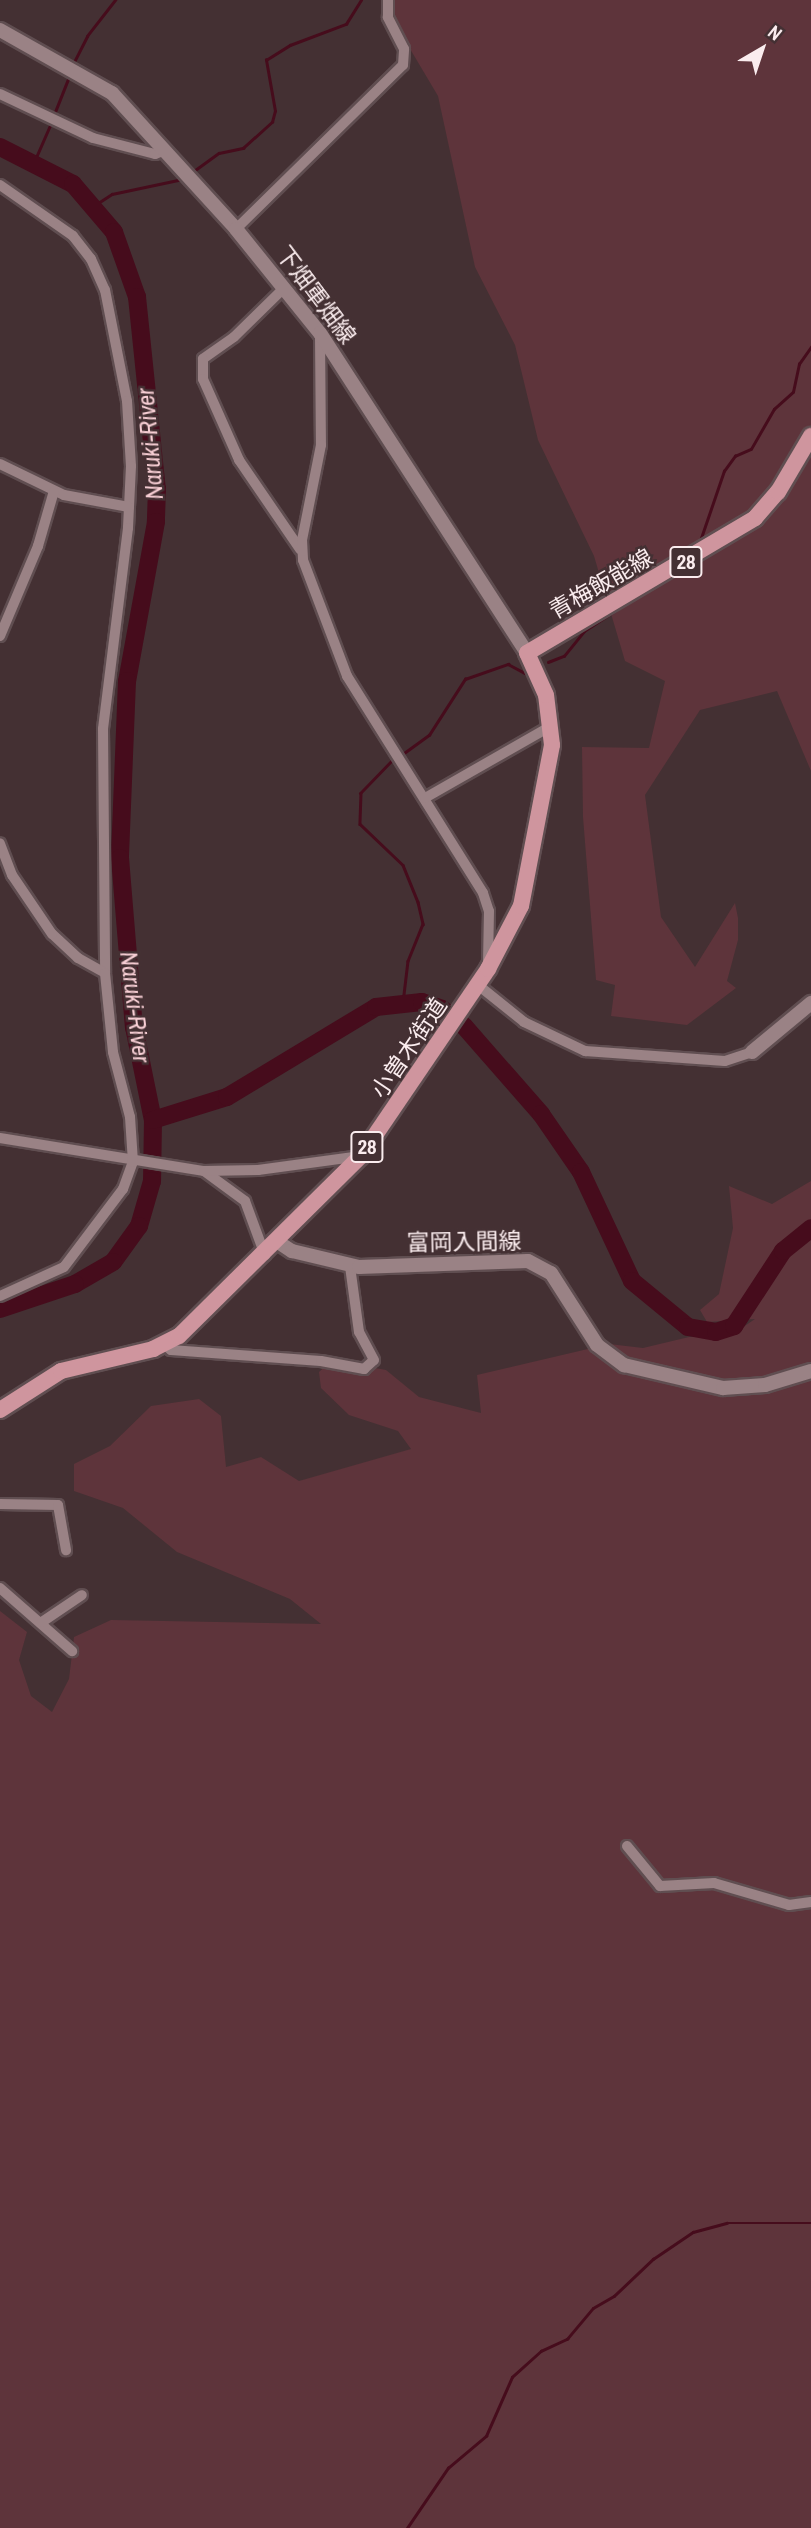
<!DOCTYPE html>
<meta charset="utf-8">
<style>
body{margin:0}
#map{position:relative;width:811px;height:2528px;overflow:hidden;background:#443033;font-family:"Archivo Narrow","Noto Sans JP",sans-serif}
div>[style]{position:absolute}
.green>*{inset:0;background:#5e343b}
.stream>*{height:2.5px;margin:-1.25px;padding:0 1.25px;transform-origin:1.25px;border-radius:1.25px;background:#460c1c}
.river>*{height:18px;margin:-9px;padding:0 9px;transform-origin:9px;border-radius:9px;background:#460c1c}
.roads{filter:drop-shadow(2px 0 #604e51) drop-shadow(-2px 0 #604e51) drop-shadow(0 2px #604e51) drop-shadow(0 -2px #604e51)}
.street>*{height:10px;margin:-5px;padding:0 5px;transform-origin:5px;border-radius:5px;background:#9a8285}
.secondary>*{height:14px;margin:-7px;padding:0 7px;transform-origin:7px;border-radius:7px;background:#9a8285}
.primary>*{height:16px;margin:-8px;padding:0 8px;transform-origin:8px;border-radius:8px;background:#cf959e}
span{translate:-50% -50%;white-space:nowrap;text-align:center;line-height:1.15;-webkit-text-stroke:5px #443033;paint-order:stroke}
.shield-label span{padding:2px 5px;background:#443033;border:2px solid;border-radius:5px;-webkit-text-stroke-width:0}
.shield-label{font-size:21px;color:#faecee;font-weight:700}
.street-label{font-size:23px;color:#faecee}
.water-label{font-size:24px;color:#f8cfd5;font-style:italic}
.north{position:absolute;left:727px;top:14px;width:70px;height:70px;-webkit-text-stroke:5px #443033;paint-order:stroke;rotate:39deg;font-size:19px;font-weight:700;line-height:28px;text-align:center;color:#faecee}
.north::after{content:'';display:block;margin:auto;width:24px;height:32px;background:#faecee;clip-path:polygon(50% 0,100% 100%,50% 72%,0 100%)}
</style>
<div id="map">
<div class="green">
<div style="clip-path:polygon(381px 0,811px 0,811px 771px,777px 691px,700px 710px,645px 795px,661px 917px,695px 967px,735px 903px,738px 918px,738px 940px,727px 981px,736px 988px,687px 1025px,611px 1016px,615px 985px,596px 980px,583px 817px,582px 747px,649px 748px,665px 681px,625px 661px,594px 556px,538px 440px,515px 345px,475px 267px,438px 96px)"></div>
<div style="clip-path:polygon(811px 1181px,811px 2528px,0 2528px,0 1611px,27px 1632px,19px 1660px,31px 1696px,52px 1712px,69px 1679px,74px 1637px,111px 1620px,321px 1624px,290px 1599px,177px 1552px,123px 1508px,74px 1491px,74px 1464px,110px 1446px,151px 1406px,199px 1399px,221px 1416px,226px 1467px,261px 1457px,299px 1481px,411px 1449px,398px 1431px,349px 1415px,321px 1388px,319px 1372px,332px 1360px,386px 1370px,419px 1397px,481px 1413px,477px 1375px,609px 1344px,643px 1348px,689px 1337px,730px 1336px,755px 1319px,707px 1322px,700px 1310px,719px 1294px,733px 1228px,729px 1186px,772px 1204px)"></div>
</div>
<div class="stream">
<div style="left:73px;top:64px;width:31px;rotate:-63deg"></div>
<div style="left:87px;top:36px;width:46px;rotate:-52.1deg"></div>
<div style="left:53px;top:117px;width:46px;rotate:-68.4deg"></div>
<div style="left:34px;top:162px;width:43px;rotate:-66.4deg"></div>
<div style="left:191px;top:173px;width:34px;rotate:-36deg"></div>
<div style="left:219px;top:153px;width:25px;rotate:-12deg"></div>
<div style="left:243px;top:148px;width:39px;rotate:-42deg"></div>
<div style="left:272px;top:122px;width:11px;rotate:-75deg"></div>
<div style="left:275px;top:111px;width:52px;rotate:-100deg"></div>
<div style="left:266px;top:60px;width:28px;rotate:-32deg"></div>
<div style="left:290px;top:45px;width:60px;rotate:-20.6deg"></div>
<div style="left:346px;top:24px;width:28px;rotate:-58deg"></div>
<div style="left:95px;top:205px;width:20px;rotate:-33deg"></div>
<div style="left:112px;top:194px;width:73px;rotate:-11.9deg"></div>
<div style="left:639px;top:576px;width:70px;rotate:-29.8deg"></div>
<div style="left:700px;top:541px;width:74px;rotate:-71.1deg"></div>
<div style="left:724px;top:471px;width:19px;rotate:-54deg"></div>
<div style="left:735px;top:456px;width:17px;rotate:-24deg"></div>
<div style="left:751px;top:449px;width:46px;rotate:-60.1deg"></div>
<div style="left:774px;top:409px;width:25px;rotate:-42deg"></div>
<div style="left:793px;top:392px;width:29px;rotate:-78deg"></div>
<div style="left:799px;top:364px;width:21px;rotate:-55deg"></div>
<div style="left:548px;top:662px;width:17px;rotate:-21deg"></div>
<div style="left:564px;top:656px;width:32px;rotate:-51deg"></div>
<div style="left:584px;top:631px;width:75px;rotate:-33.1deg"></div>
<div style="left:404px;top:753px;width:31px;rotate:-36deg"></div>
<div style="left:429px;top:735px;width:67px;rotate:-57.3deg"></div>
<div style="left:465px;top:679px;width:46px;rotate:-19.2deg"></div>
<div style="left:508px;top:664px;width:19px;rotate:28deg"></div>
<div style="left:392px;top:761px;width:45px;rotate:134.1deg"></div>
<div style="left:361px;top:793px;width:31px;rotate:92deg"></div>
<div style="left:360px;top:824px;width:59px;rotate:43.6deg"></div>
<div style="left:403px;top:865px;width:40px;rotate:68deg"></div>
<div style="left:418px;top:902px;width:23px;rotate:77deg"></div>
<div style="left:423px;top:924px;width:40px;rotate:112deg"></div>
<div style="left:408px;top:961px;width:42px;rotate:96.8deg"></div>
<div style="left:407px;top:2528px;width:73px;rotate:-55.7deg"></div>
<div style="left:448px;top:2468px;width:50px;rotate:-40.1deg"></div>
<div style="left:486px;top:2436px;width:64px;rotate:-66.2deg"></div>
<div style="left:512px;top:2377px;width:39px;rotate:-42deg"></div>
<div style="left:541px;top:2351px;width:29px;rotate:-25deg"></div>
<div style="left:567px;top:2339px;width:40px;rotate:-50deg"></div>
<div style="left:593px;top:2308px;width:24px;rotate:-30deg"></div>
<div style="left:614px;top:2296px;width:54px;rotate:-43.5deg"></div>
<div style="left:653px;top:2259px;width:48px;rotate:-34deg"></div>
<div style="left:693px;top:2232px;width:35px;rotate:-15deg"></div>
<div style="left:727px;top:2223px;width:84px"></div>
</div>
<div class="river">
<div style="left:0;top:147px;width:82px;rotate:26.9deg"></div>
<div style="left:73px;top:184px;width:63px;rotate:49.5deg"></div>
<div style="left:114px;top:232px;width:69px;rotate:70.5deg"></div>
<div style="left:137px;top:297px;width:193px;rotate:84.1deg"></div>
<div style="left:157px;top:489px;width:33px;rotate:92deg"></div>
<div style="left:156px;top:522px;width:162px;rotate:100.3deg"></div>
<div style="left:127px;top:681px;width:177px;rotate:92.3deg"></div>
<div style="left:120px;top:858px;width:170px;rotate:85.3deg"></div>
<div style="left:134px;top:1027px;width:95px;rotate:78.5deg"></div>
<div style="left:153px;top:1120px;width:61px;rotate:90.9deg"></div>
<div style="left:152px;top:1181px;width:47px;rotate:106.1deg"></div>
<div style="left:139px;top:1226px;width:44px;rotate:125.8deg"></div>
<div style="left:113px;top:1262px;width:44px;rotate:149.9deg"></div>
<div style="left:75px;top:1284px;width:79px;rotate:161.6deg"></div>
<div style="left:153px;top:1120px;width:77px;rotate:-17.3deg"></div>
<div style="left:227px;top:1097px;width:174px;rotate:-31.1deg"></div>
<div style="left:376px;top:1007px;width:46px;rotate:-6.2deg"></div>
<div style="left:422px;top:1002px;width:21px;rotate:19deg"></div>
<div style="left:442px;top:1009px;width:28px;rotate:38deg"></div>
<div style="left:464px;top:1026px;width:117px;rotate:48.8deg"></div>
<div style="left:541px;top:1114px;width:70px;rotate:55.4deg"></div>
<div style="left:581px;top:1172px;width:120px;rotate:64.9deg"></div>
<div style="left:632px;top:1281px;width:72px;rotate:39.4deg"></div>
<div style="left:688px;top:1327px;width:28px;rotate:10deg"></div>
<div style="left:716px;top:1332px;width:19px;rotate:-18deg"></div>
<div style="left:734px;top:1326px;width:90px;rotate:-56.8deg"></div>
<div style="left:783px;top:1251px;width:36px;rotate:-39deg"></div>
</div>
<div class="roads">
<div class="street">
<div style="left:0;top:94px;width:103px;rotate:25.3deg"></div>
<div style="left:93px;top:138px;width:64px;rotate:14.5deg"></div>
<div style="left:155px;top:154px;width:11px;rotate:-22deg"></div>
<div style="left:0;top:185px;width:89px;rotate:34.9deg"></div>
<div style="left:73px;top:236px;width:29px;rotate:52deg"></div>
<div style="left:91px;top:259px;width:34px;rotate:66deg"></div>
<div style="left:105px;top:290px;width:113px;rotate:78.8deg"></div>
<div style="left:127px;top:401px;width:65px;rotate:86.5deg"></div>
<div style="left:131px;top:466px;width:62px;rotate:92.8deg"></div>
<div style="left:128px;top:528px;width:203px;rotate:97.1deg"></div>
<div style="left:103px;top:729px;width:244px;rotate:89.5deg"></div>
<div style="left:105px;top:973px;width:31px;rotate:-151deg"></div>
<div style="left:78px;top:958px;width:35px;rotate:-137deg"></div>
<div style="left:52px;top:934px;width:71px;rotate:-124.1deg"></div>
<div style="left:12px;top:875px;width:34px;rotate:-111deg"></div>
<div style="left:236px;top:229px;width:234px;rotate:-44.5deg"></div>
<div style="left:403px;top:65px;width:16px;rotate:-86deg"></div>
<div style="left:404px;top:49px;width:36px;rotate:-117deg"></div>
<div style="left:388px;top:17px;width:17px;rotate:-90deg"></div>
<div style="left:284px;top:288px;width:70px;rotate:135.6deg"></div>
<div style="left:234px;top:337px;width:38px;rotate:145deg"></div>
<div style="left:203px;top:359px;width:20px;rotate:90deg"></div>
<div style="left:203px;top:379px;width:89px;rotate:66deg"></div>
<div style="left:239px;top:460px;width:108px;rotate:55.6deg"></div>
<div style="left:320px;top:336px;width:109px;rotate:89.5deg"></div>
<div style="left:321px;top:445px;width:97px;rotate:101.3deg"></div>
<div style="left:302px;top:540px;width:20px;rotate:87deg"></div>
<div style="left:303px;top:560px;width:124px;rotate:69.2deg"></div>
<div style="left:347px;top:676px;width:256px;rotate:57.9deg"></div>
<div style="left:483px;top:893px;width:19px;rotate:72deg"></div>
<div style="left:489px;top:911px;width:54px;rotate:91.1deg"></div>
<div style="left:0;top:464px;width:71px;rotate:25.8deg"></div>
<div style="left:64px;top:495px;width:66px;rotate:10.5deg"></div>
<div style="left:0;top:636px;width:98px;rotate:-67.1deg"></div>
<div style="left:38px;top:546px;width:57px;rotate:-73.8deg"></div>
<div style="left:425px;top:798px;width:145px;rotate:-29.7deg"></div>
<div style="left:478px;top:985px;width:59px;rotate:38.8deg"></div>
<div style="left:524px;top:1022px;width:68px;rotate:25.4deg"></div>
<div style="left:585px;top:1051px;width:140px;rotate:4.1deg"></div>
<div style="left:725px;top:1061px;width:28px;rotate:-18deg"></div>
<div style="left:0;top:1138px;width:207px;rotate:9.2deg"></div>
<div style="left:204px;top:1171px;width:51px;rotate:36.2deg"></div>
<div style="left:245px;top:1201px;width:58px;rotate:69.7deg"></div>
<div style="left:204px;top:1171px;width:54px;rotate:-1.1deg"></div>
<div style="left:258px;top:1170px;width:104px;rotate:-7.7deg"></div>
<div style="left:0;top:1296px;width:70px;rotate:-24.4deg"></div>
<div style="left:64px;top:1267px;width:98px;rotate:-52.9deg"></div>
<div style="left:123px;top:1189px;width:29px;rotate:-70deg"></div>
<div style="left:133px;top:1162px;width:45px;rotate:-93.8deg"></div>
<div style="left:130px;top:1117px;width:67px;rotate:-104.7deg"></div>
<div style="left:113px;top:1052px;width:79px;rotate:-95.8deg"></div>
<div style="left:164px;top:1344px;width:9px;rotate:41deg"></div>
<div style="left:171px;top:1350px;width:150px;rotate:4.2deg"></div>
<div style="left:321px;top:1361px;width:44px;rotate:10.5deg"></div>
<div style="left:364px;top:1369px;width:13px;rotate:-42deg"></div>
<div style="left:374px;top:1360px;width:32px;rotate:-118deg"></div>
<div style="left:359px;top:1332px;width:67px;rotate:-97.8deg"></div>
<div style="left:0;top:1504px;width:58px;rotate:1deg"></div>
<div style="left:58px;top:1505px;width:46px;rotate:79.9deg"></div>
<div style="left:0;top:1588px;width:96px;rotate:41.2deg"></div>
<div style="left:42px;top:1622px;width:48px;rotate:-34deg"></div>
<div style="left:627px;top:1846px;width:52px;rotate:50.5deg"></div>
<div style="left:660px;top:1886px;width:54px;rotate:-3.2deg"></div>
<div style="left:714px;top:1883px;width:78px;rotate:16.3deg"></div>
<div style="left:789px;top:1905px;width:22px;rotate:-8deg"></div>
</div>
<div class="secondary">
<div style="left:0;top:30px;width:129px;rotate:29.4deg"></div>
<div style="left:112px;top:93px;width:184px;rotate:47.6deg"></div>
<div style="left:236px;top:229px;width:134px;rotate:51.1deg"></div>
<div style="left:320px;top:333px;width:381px;rotate:57.1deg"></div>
<div style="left:752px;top:1052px;width:77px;rotate:-39.7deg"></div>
<div style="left:278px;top:1242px;width:17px;rotate:33deg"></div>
<div style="left:292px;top:1251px;width:69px;rotate:13.4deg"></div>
<div style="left:359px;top:1267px;width:169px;rotate:-2deg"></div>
<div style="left:528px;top:1261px;width:26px;rotate:28deg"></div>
<div style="left:551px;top:1273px;width:85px;rotate:57.4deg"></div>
<div style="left:597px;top:1345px;width:34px;rotate:37deg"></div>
<div style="left:624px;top:1365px;width:102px;rotate:13.1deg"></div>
<div style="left:723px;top:1388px;width:42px;rotate:-4.1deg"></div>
<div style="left:765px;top:1385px;width:48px;rotate:-16.9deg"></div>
</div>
<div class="primary">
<div style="left:0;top:1410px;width:72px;rotate:-32.6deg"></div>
<div style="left:61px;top:1371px;width:95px;rotate:-13.4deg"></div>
<div style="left:153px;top:1349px;width:29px;rotate:-27deg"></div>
<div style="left:179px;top:1336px;width:256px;rotate:-44.7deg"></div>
<div style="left:361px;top:1156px;width:226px;rotate:-55.8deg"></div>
<div style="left:488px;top:969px;width:71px;rotate:-62.4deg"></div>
<div style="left:521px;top:906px;width:164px;rotate:-79.1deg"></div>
<div style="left:552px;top:745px;width:50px;rotate:-96.8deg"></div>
<div style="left:546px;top:695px;width:46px;rotate:-114.3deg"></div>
<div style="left:527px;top:653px;width:265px;rotate:-30.6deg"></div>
<div style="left:755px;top:518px;width:35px;rotate:-49deg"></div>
<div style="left:778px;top:492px;width:65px;rotate:-59.5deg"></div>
</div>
</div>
<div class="shield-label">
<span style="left:686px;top:562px">28</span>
<span style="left:367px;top:1147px">28</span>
</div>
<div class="street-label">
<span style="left:316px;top:295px;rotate:53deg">下畑軍畑線</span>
<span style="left:601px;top:584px;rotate:-30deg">青梅飯能線</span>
<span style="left:409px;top:1048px;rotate:-56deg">小曽木街道</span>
<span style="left:464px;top:1242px;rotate:-1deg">富岡入間線</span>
</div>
<div class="water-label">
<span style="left:150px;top:444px;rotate:-95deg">Naruki-River</span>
<span style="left:135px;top:1007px;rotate:83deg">Naruki-River</span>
</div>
<div class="north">N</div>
</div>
